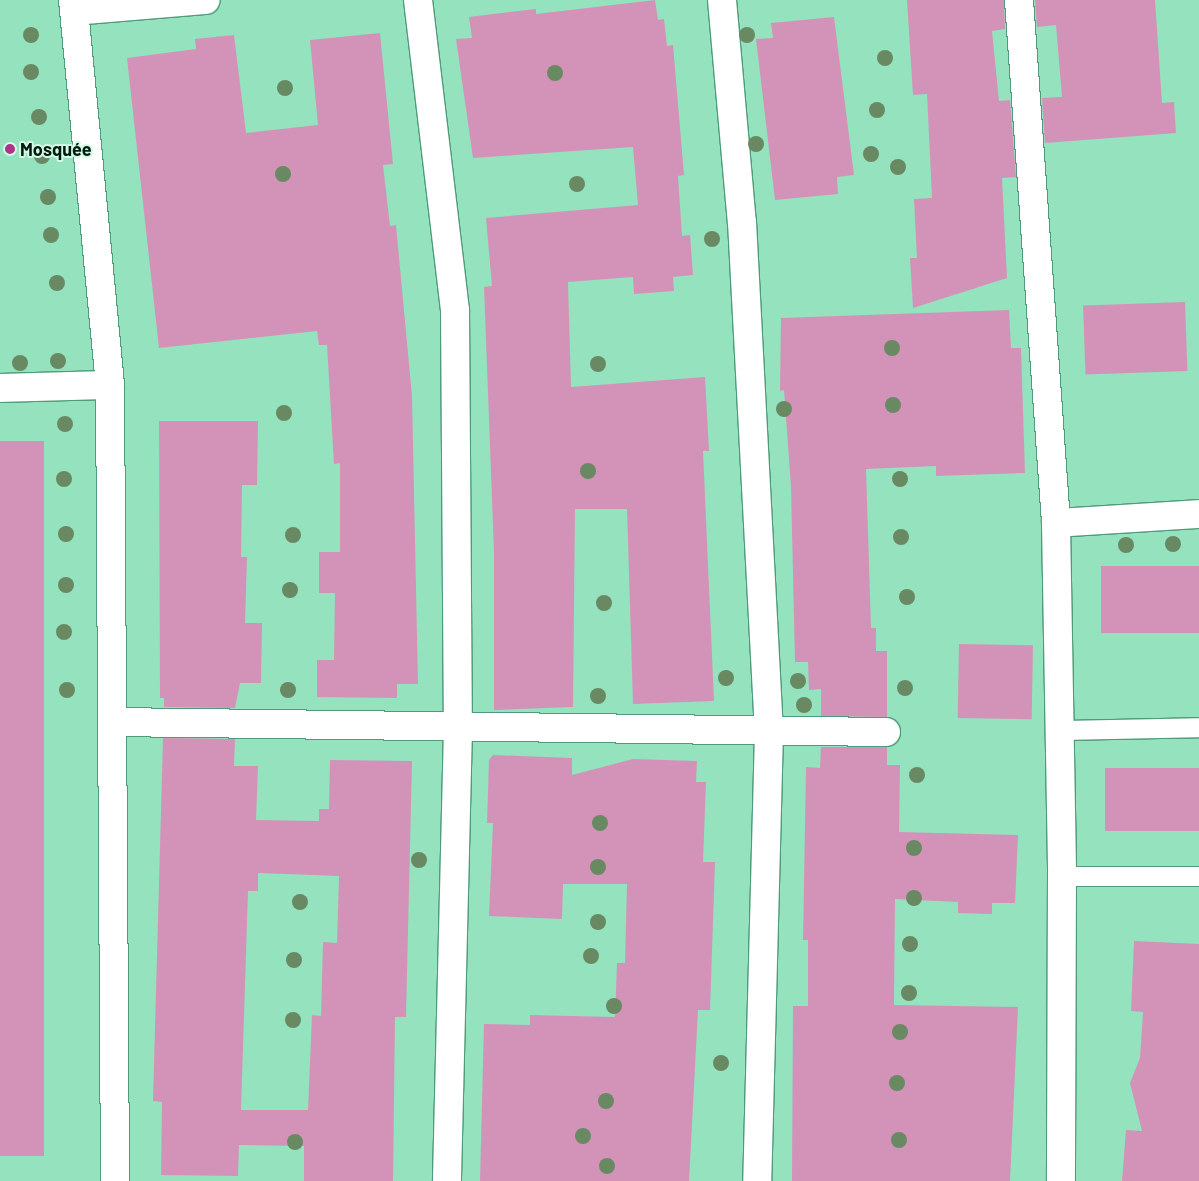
<!DOCTYPE html>
<meta charset="utf-8">
<style>
body{margin:0}
#map{position:relative;width:1199px;height:1181px;overflow:hidden;background:#95e2be;font-family:Barlow,sans-serif}
div>[style]{position:absolute}
.building>*{inset:0;background:#d393b9;transform-origin:0 0}
.roads{filter:drop-shadow(1px 0 #4f9b7a) drop-shadow(-1px 0 #4f9b7a) drop-shadow(0 1px #4f9b7a) drop-shadow(0 -1px #4f9b7a)}
.lane>*{height:19px;margin:-9.5px;padding:0 9.5px;transform-origin:9.5px;border-radius:9.5px;background:#fff}
.street>*{height:28px;margin:-14px;padding:0 14px;transform-origin:14px;border-radius:14px;background:#fff}
.secondary>*{height:28px;margin:-14px;padding:0 14px;transform-origin:14px;border-radius:14px;background:#fff}
.trees>*{width:16px;height:16px;margin:-8px;border-radius:50%;background:#698963}
.dots>*{width:14px;height:14px;translate:-50% -50%;box-sizing:border-box;border:2px solid #d4fae7;border-radius:50%}
span{translate:-50% -50%;white-space:nowrap;text-align:center;line-height:1.15;-webkit-text-stroke:4px #d4fae7;paint-order:stroke}
.poi-label{font-size:18px;color:#001a0e;font-weight:700}
.left{translate:0 -50%;text-align:left}
</style>
<div id="map">
<div class="building">
<div style="clip-path:polygon(655px 0,658px 20px,664px 19px,667px 46px,673px 45px,684px 175px,678px 176px,682px 236px,690px 235px,693px 275px,673px 277px,674px 291px,634px 294px,633px 277px,568px 282px,571px 387px,705px 377px,709px 451px,703px 451px,714px 701px,633px 704px,627px 509px,575px 509px,573px 707px,494px 710px,494px 552px,484px 287px,492px 286px,486px 218px,638px 205px,633px 147px,473px 158px,456px 39px,472px 38px,469px 17px,536px 9px,536px 14px)"></div>
<div style="clip-path:polygon(907px 0,1004px 0,1005px 29px,992px 31px,999px 101px,1010px 100px,1016px 177px,1002px 178px,1007px 278px,913px 308px,910px 258px,917px 258px,914px 199px,932px 198px,927px 94px,913px 95px)"></div>
<div style="clip-path:polygon(1035px 0,1155px 0,1162px 103px,1174px 102px,1176px 133px,1045px 143px,1042px 98px,1062px 97px,1056px 25px,1037px 27px)"></div>
<div style="clip-path:polygon(834px 17px,854px 175px,837px 177px,838px 194px,775px 200px,756px 39px,773px 38px,771px 23px)"></div>
<div style="clip-path:polygon(380px 33px,393px 164px,383px 165px,390px 226px,396px 225px,412px 396px,418px 684px,397px 684px,397px 698px,317px 697px,317px 660px,334px 660px,335px 593px,319px 593px,319px 552px,340px 552px,340px 463px,334px 464px,327px 345px,319px 345px,317px 331px,159px 348px,127px 58px,196px 49px,195px 39px,234px 35px,246px 133px,318px 125px,310px 40px)"></div>
<div style="left:1185px;top:302px;width:69px;height:102px;rotate:88deg"></div>
<div style="clip-path:polygon(1009px 310px,1011px 348px,1021px 348px,1025px 473px,936px 476px,936px 466px,866px 469px,871px 628px,876px 628px,876px 651px,887px 651px,887px 717px,821px 716px,821px 689px,809px 690px,808px 662px,795px 662px,791px 487px,784px 390px,780px 391px,781px 318px)"></div>
<div style="clip-path:polygon(159px 421px,258px 421px,257px 485px,242px 485px,241px 557px,247px 557px,245px 623px,262px 623px,261px 683px,240px 683px,235px 708px,164px 707px,164px 698px,160px 698px)"></div>
<div style="left:0;top:441px;width:44px;height:715px"></div>
<div style="left:1199px;top:566px;width:67px;height:98px;rotate:90deg"></div>
<div style="left:959px;top:644px;width:74px;height:74px;rotate:1deg"></div>
<div style="clip-path:polygon(evenodd,163px 738px,235px 739px,234px 766px,258px 766px,256px 820px,319px 821px,319px 809px,329px 809px,330px 760px,412px 761px,406px 1017px,395px 1017px,393px 1181px,304px 1181px,304px 1146px,239px 1145px,238px 1176px,161px 1175px,162px 1102px,153px 1101px,163px 738px,258px 873px,339px 876px,337px 943px,323px 942px,321px 1016px,312px 1015px,308px 1110px,241px 1110px,248px 891px,258px 891px,258px 873px)"></div>
<div style="clip-path:polygon(821px 747px,887px 747px,887px 765px,900px 765px,899px 832px,1018px 835px,1015px 903px,992px 903px,992px 914px,958px 913px,958px 902px,895px 899px,894px 1005px,1018px 1007px,1010px 1181px,792px 1181px,793px 1006px,808px 1006px,808px 940px,803px 940px,806px 767px,820px 768px)"></div>
<div style="clip-path:polygon(493px 755px,572px 758px,572px 775px,633px 759px,697px 761px,696px 782px,706px 782px,703px 862px,715px 862px,710px 1010px,698px 1010px,689px 1181px,480px 1181px,484px 1024px,530px 1025px,530px 1015px,615px 1017px,617px 963px,625px 963px,627px 884px,563px 884px,562px 919px,489px 916px,493px 823px,487px 823px,489px 760px)"></div>
<div style="left:1199px;top:768px;width:63px;height:94px;rotate:90deg"></div>
<div style="clip-path:polygon(1134px 941px,1199px 944px,1199px 1181px,1122px 1181px,1126px 1130px,1142px 1131px,1130px 1083px,1140px 1058px,1143px 1012px,1131px 1011px)"></div>
</div>
<div class="roads">
<div class="lane">
<div style="left:1060px;top:730px;width:139px;rotate:-1.2deg"></div>
<div style="left:1062px;top:876px;width:137px"></div>
</div>
<div class="street">
<div style="left:418px;top:0;width:312px;rotate:83.2deg"></div>
<div style="left:455px;top:310px;width:418px;rotate:89.6deg"></div>
<div style="left:458px;top:728px;width:453px;rotate:91.4deg"></div>
<div style="left:722px;top:0;width:223px;rotate:84.9deg"></div>
<div style="left:742px;top:222px;width:511px;rotate:86.97deg"></div>
<div style="left:769px;top:732px;width:449px;rotate:91.5deg"></div>
<div style="left:1019px;top:0;width:524px;rotate:85.95deg"></div>
<div style="left:1056px;top:523px;width:353px;rotate:89deg"></div>
<div style="left:1062px;top:876px;width:305px;rotate:90.2deg"></div>
<div style="left:75px;top:11px;width:131px;rotate:-4.8deg"></div>
<div style="left:0;top:388px;width:110px;rotate:-1.6deg"></div>
<div style="left:1056px;top:523px;width:143px;rotate:-3.6deg"></div>
<div style="left:112px;top:722px;width:774px;rotate:0.74deg"></div>
</div>
<div class="secondary">
<div style="left:73px;top:0;width:387px;rotate:84.5deg"></div>
<div style="left:110px;top:385px;width:796px;rotate:89.64deg"></div>
</div>
</div>
<div class="trees">
<div style="left:31px;top:35px"></div>
<div style="left:747px;top:35px"></div>
<div style="left:885px;top:58px"></div>
<div style="left:31px;top:72px"></div>
<div style="left:555px;top:73px"></div>
<div style="left:285px;top:88px"></div>
<div style="left:877px;top:110px"></div>
<div style="left:39px;top:117px"></div>
<div style="left:756px;top:144px"></div>
<div style="left:871px;top:154px"></div>
<div style="left:42px;top:156px"></div>
<div style="left:898px;top:167px"></div>
<div style="left:283px;top:174px"></div>
<div style="left:577px;top:184px"></div>
<div style="left:48px;top:197px"></div>
<div style="left:51px;top:235px"></div>
<div style="left:712px;top:239px"></div>
<div style="left:57px;top:283px"></div>
<div style="left:892px;top:348px"></div>
<div style="left:58px;top:361px"></div>
<div style="left:20px;top:363px"></div>
<div style="left:598px;top:364px"></div>
<div style="left:893px;top:405px"></div>
<div style="left:784px;top:409px"></div>
<div style="left:284px;top:413px"></div>
<div style="left:65px;top:424px"></div>
<div style="left:588px;top:471px"></div>
<div style="left:64px;top:479px"></div>
<div style="left:900px;top:479px"></div>
<div style="left:66px;top:534px"></div>
<div style="left:293px;top:535px"></div>
<div style="left:901px;top:537px"></div>
<div style="left:1173px;top:544px"></div>
<div style="left:1126px;top:545px"></div>
<div style="left:66px;top:585px"></div>
<div style="left:290px;top:590px"></div>
<div style="left:907px;top:597px"></div>
<div style="left:604px;top:603px"></div>
<div style="left:64px;top:632px"></div>
<div style="left:726px;top:678px"></div>
<div style="left:798px;top:681px"></div>
<div style="left:905px;top:688px"></div>
<div style="left:67px;top:690px"></div>
<div style="left:288px;top:690px"></div>
<div style="left:598px;top:696px"></div>
<div style="left:804px;top:705px"></div>
<div style="left:917px;top:775px"></div>
<div style="left:600px;top:823px"></div>
<div style="left:914px;top:848px"></div>
<div style="left:419px;top:860px"></div>
<div style="left:598px;top:867px"></div>
<div style="left:914px;top:898px"></div>
<div style="left:300px;top:902px"></div>
<div style="left:598px;top:922px"></div>
<div style="left:910px;top:944px"></div>
<div style="left:591px;top:956px"></div>
<div style="left:294px;top:960px"></div>
<div style="left:909px;top:993px"></div>
<div style="left:614px;top:1006px"></div>
<div style="left:293px;top:1020px"></div>
<div style="left:900px;top:1032px"></div>
<div style="left:721px;top:1063px"></div>
<div style="left:897px;top:1083px"></div>
<div style="left:606px;top:1101px"></div>
<div style="left:583px;top:1136px"></div>
<div style="left:899px;top:1140px"></div>
<div style="left:295px;top:1142px"></div>
<div style="left:607px;top:1166px"></div>
</div>
<div class="dots">
<div style="left:10px;top:149px;background:#af3487"></div>
</div>
<div class="poi-label">
<span class="left" style="left:20px;top:149px">Mosquée</span>
</div>
</div>
